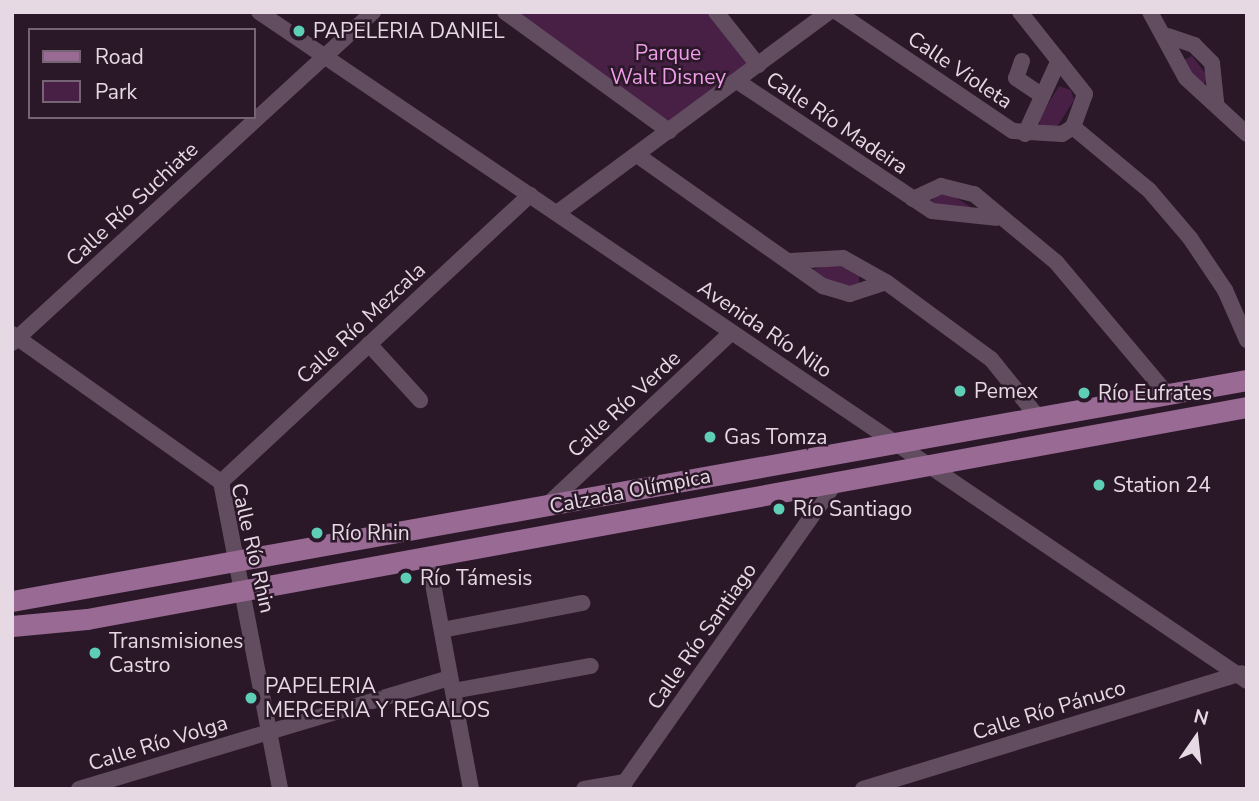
<!DOCTYPE html>
<meta charset="utf-8">
<style>
body{margin:0}
#map{position:relative;width:1259px;height:801px;overflow:hidden;background:#2a1829;font-family:"Nunito Sans",sans-serif}
div>[style]{position:absolute}
.green>*{inset:0;background:#481f45}
.minor>*{height:16px;margin:-8px;padding:0 8px;transform-origin:8px;border-radius:8px;background:#624d60}
.major>*{height:21px;margin:-10.5px;padding:0 10.5px;transform-origin:10.5px;border-radius:10.5px;background:#996a94}
.dots>*{width:19px;height:19px;translate:-50% -50%;box-sizing:border-box;border:4px solid #2a1829;border-radius:50%}
span{translate:-50% -50%;white-space:nowrap;text-align:center;line-height:1.15;-webkit-text-stroke:5px #2a1829;paint-order:stroke}
.poi-label{font-size:21px;color:#e6d9e4}
.left{translate:0 -50%;text-align:left}
.park-label{font-size:21px;color:#f09ce8}
.street-label{font-size:21px;color:#e6d9e4}
.frame{position:absolute;inset:0;border:14px solid #e6d9e4;pointer-events:none}
.legend{position:absolute;left:28px;top:28px;width:228px;height:91px;box-sizing:border-box;background:#2a1829;border:2px solid #756574;margin:0;padding:9px 12px;list-style:none;font-size:21px;color:#e6d9e4}
.legend li{display:flex;align-items:center;gap:14px;height:35px}
.legend b{width:35px;border:2px solid #756574}
.north{position:absolute;left:1161px;top:703px;width:70px;height:70px;-webkit-text-stroke:5px #2a1829;paint-order:stroke;rotate:14deg;font-size:19px;font-weight:700;line-height:28px;text-align:center;color:#e6d9e4}
.north::after{content:'';display:block;margin:auto;width:24px;height:32px;background:#e6d9e4;clip-path:polygon(50% 0,100% 100%,50% 72%,0 100%)}
</style>
<div id="map">
<div class="green">
<div style="clip-path:polygon(505px 12px,716px 12px,758px 65px,669px 131px)"></div>
<div style="clip-path:polygon(1192px 56px,1209px 78px,1201px 87px,1182px 61px)"></div>
<div style="clip-path:polygon(1059px 86px,1071px 90px,1074px 100px,1057px 127px,1041px 126px,1039px 119px)"></div>
<div style="clip-path:polygon(936px 193px,948px 193px,979px 212px,931px 203px)"></div>
<div style="clip-path:polygon(838px 264px,859px 275px,859px 284px,841px 292px,809px 270px)"></div>
</div>
<div class="minor">
<div style="left:259px;top:12px;width:1193px;rotate:34.1deg"></div>
<div style="left:505px;top:12px;width:203px;rotate:36deg"></div>
<div style="left:716px;top:12px;width:68px;rotate:51.6deg"></div>
<div style="left:837px;top:12px;width:212px;rotate:34.1deg"></div>
<div style="left:1013px;top:131px;width:49px;rotate:3.5deg"></div>
<div style="left:1062px;top:134px;width:13px;rotate:-32deg"></div>
<div style="left:1073px;top:127px;width:35px;rotate:-70deg"></div>
<div style="left:1085px;top:94px;width:105px;rotate:-128.4deg"></div>
<div style="left:1150px;top:12px;width:75px;rotate:61.4deg"></div>
<div style="left:1186px;top:78px;width:83px;rotate:42.6deg"></div>
<div style="left:1168px;top:36px;width:28px;rotate:19deg"></div>
<div style="left:1194px;top:45px;width:25px;rotate:45deg"></div>
<div style="left:1212px;top:63px;width:39px;rotate:84deg"></div>
<div style="left:1022px;top:61px;width:18px;rotate:109deg"></div>
<div style="left:1016px;top:78px;width:32px;rotate:34deg"></div>
<div style="left:737px;top:81px;width:234px;rotate:33.7deg"></div>
<div style="left:932px;top:211px;width:64px;rotate:6.2deg"></div>
<div style="left:1073px;top:127px;width:99px;rotate:39.7deg"></div>
<div style="left:1149px;top:190px;width:63px;rotate:49.5deg"></div>
<div style="left:1190px;top:238px;width:63px;rotate:56.1deg"></div>
<div style="left:1225px;top:290px;width:55px;rotate:66.3deg"></div>
<div style="left:1025px;top:134px;width:81px;rotate:-65.3deg"></div>
<div style="left:637px;top:155px;width:228px;rotate:35.2deg"></div>
<div style="left:823px;top:286px;width:28px;rotate:17deg"></div>
<div style="left:850px;top:294px;width:38px;rotate:-18deg"></div>
<div style="left:913px;top:199px;width:31px;rotate:-25deg"></div>
<div style="left:941px;top:186px;width:34px;rotate:14deg"></div>
<div style="left:974px;top:194px;width:107px;rotate:39.7deg"></div>
<div style="left:1056px;top:262px;width:172px;rotate:49.9deg"></div>
<div style="left:557px;top:213px;width:338px;rotate:-36.5deg"></div>
<div style="left:791px;top:261px;width:52px;rotate:-3.3deg"></div>
<div style="left:843px;top:258px;width:49px;rotate:29.2deg"></div>
<div style="left:886px;top:282px;width:130px;rotate:36.3deg"></div>
<div style="left:991px;top:359px;width:73px;rotate:51.1deg"></div>
<div style="left:12px;top:334px;width:256px;rotate:35.3deg"></div>
<div style="left:221px;top:482px;width:313px;rotate:79.1deg"></div>
<div style="left:12px;top:343px;width:490px;rotate:-42.5deg"></div>
<div style="left:369px;top:344px;width:76px;rotate:47.7deg"></div>
<div style="left:221px;top:482px;width:422px;rotate:-42.9deg"></div>
<div style="left:547px;top:505px;width:253px;rotate:-43.1deg"></div>
<div style="left:428px;top:557px;width:236px;rotate:79.5deg"></div>
<div style="left:442px;top:630px;width:143px;rotate:-10.9deg"></div>
<div style="left:453px;top:691px;width:140px;rotate:-10.3deg"></div>
<div style="left:79px;top:789px;width:387px;rotate:-16.7deg"></div>
<div style="left:584px;top:789px;width:42px;rotate:-9.7deg"></div>
<div style="left:625px;top:782px;width:369px;rotate:-54.9deg"></div>
<div style="left:863px;top:789px;width:396px;rotate:-17deg"></div>
</div>
<div class="major">
<div style="left:12px;top:601px;width:1255px;rotate:-10.15deg"></div>
<div style="left:12px;top:626px;width:75px;rotate:-5.3deg"></div>
<div style="left:87px;top:619px;width:1179px;rotate:-10.36deg"></div>
</div>
<div class="dots">
<div style="left:299px;top:31px;background:#5eceb7"></div>
<div style="left:960px;top:391px;background:#5eceb7"></div>
<div style="left:1084px;top:393px;background:#5eceb7"></div>
<div style="left:710px;top:437px;background:#5eceb7"></div>
<div style="left:1099px;top:485px;background:#5eceb7"></div>
<div style="left:779px;top:509px;background:#5eceb7"></div>
<div style="left:317px;top:533px;background:#5eceb7"></div>
<div style="left:406px;top:578px;background:#5eceb7"></div>
<div style="left:95px;top:653px;background:#5eceb7"></div>
<div style="left:251px;top:698px;background:#5eceb7"></div>
</div>
<div class="poi-label">
<span class="left" style="left:313px;top:31px">PAPELERIA DANIEL</span>
<span class="left" style="left:974px;top:391px">Pemex</span>
<span class="left" style="left:1098px;top:393px">Río Eufrates</span>
<span class="left" style="left:724px;top:437px">Gas Tomza</span>
<span class="left" style="left:1113px;top:485px">Station 24</span>
<span class="left" style="left:793px;top:509px">Río Santiago</span>
<span class="left" style="left:331px;top:533px">Río Rhin</span>
<span class="left" style="left:420px;top:578px">Río Támesis</span>
<span class="left" style="left:109px;top:653px">Transmisiones<br>Castro</span>
<span class="left" style="left:265px;top:698px">PAPELERIA<br>MERCERIA Y REGALOS</span>
</div>
<div class="park-label">
<span style="left:668px;top:65px">Parque<br>Walt Disney</span>
</div>
<div class="street-label">
<span style="left:960px;top:70px;rotate:34deg">Calle Violeta</span>
<span style="left:837px;top:123px;rotate:34deg">Calle Río Madeira</span>
<span style="left:132px;top:204px;rotate:-43deg">Calle Río Suchiate</span>
<span style="left:361px;top:323px;rotate:-43deg">Calle Río Mezcala</span>
<span style="left:765px;top:329px;rotate:34deg">Avenida Río Nilo</span>
<span style="left:624px;top:404px;rotate:-43deg">Calle Río Verde</span>
<span style="left:630px;top:491px;rotate:-11deg">Calzada Olímpica</span>
<span style="left:253px;top:548px;rotate:77deg">Calle Río Rhin</span>
<span style="left:702px;top:636px;rotate:-55deg">Calle Río Santiago</span>
<span style="left:1049px;top:710px;rotate:-17deg">Calle Río Pánuco</span>
<span style="left:158px;top:743px;rotate:-17deg">Calle Río Volga</span>
</div>
<div class="frame"></div>
<ul class="legend">
<li><b style="height:9px;background:#996a94"></b>Road</li>
<li><b style="height:19px;background:#481f45"></b>Park</li>
</ul>
<div class="north">N</div>
</div>
